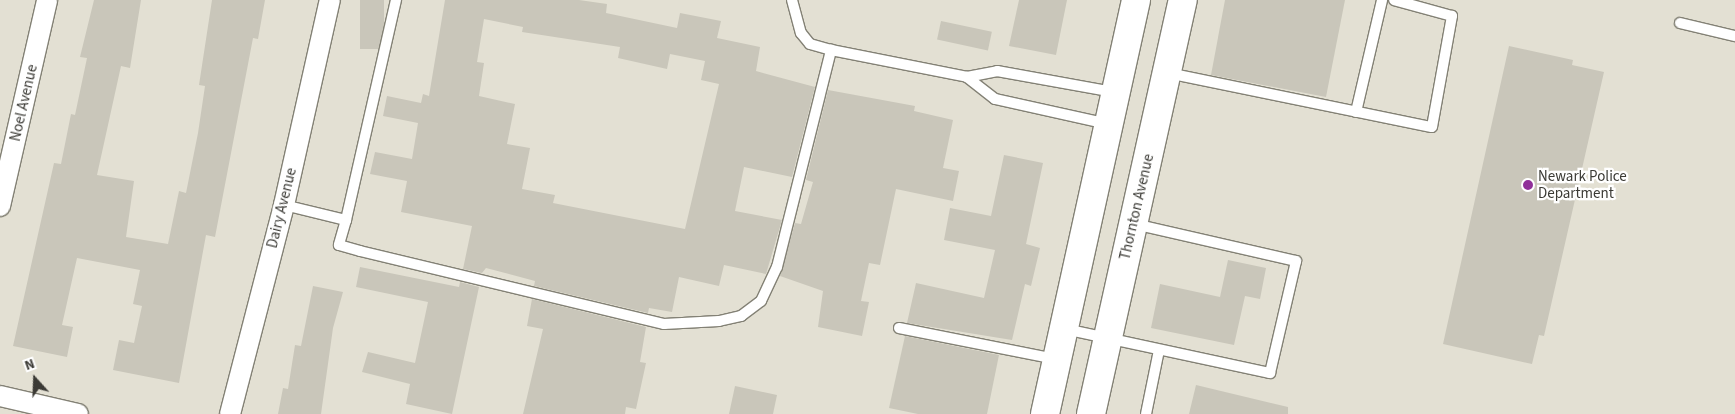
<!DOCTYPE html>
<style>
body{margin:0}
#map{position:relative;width:1735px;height:414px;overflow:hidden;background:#e3e0d3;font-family:"Source Sans 3",sans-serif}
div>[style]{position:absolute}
.building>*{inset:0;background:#c9c6ba;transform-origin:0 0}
.roads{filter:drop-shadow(1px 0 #838175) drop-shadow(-1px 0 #838175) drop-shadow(0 1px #838175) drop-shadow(0 -1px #838175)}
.service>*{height:10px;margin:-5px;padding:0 5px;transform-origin:5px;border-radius:5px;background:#fff}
.minor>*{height:20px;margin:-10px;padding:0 10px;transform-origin:10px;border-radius:10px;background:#fff}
.secondary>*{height:28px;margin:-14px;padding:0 14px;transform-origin:14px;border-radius:14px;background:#fff}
.dots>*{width:14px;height:14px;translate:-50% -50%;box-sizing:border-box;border:2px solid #fff;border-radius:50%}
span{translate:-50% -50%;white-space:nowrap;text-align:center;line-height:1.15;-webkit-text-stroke:4.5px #fff;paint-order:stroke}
.street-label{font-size:15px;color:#3b3a35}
.poi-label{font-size:15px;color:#3b3a35}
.left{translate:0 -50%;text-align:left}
.north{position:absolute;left:10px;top:354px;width:50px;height:50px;-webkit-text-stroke:4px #fff;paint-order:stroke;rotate:340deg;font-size:14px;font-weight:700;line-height:20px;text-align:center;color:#3b3a35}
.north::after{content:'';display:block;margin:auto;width:18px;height:22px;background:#3b3a35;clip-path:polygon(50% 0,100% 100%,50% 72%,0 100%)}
</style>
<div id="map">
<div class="building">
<div style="clip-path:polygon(94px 0,141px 0,130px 68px,121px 66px,97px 175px,134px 181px,126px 237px,168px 244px,179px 191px,186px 193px,198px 133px,205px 86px,199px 85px,212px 0,265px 0,258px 39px,253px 38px,215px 237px,206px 235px,179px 383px,113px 370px,119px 340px,134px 343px,142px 306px,133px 304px,140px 270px,77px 258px,62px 325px,73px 327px,67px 357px,13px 346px,54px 163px,61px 164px,71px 114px,75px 115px,87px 58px,80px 57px)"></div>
<div style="left:360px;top:0;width:24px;height:49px"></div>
<div style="clip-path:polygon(evenodd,445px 0,579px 0,607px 4px,606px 13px,677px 28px,680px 13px,721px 21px,717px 38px,760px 47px,756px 71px,815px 87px,792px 177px,744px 167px,735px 211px,782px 220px,766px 274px,724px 265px,719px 286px,679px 277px,672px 312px,649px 308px,648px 313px,534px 286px,535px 281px,486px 268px,482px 273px,463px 269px,472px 226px,401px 212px,407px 181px,370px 174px,375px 152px,412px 159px,418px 123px,383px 116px,387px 96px,421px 103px,423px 94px,429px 96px,445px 0,484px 19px,523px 27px,522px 32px,620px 47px,618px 58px,667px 69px,670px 54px,705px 61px,701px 80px,719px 84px,685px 229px,553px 203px,555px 195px,522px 189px,530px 148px,507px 144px,515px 104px,479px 96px,484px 63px,477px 62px,484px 19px)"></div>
<div style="clip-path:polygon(1019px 0,1067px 0,1056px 55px,1009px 46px)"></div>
<div style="clip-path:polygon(1225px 0,1345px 0,1326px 97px,1211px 75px)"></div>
<div style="left:941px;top:21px;width:52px;height:19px;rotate:12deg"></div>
<div style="clip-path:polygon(1509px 46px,1573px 60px,1572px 65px,1604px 72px,1544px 336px,1539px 335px,1532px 364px,1443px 344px)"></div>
<div style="clip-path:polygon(828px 90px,915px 106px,914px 111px,953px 120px,943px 168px,959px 171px,953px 201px,896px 189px,880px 265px,869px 263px,861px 301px,869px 302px,862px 336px,818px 327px,823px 291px,780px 276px,795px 223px,801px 224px,813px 182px,806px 180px)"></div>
<div style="clip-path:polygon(1004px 155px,1043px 163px,1026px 244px,1040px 248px,1031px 286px,1025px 284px,1012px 340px,907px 323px,916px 283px,984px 298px,995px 250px,944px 240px,950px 208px,991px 216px)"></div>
<div style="clip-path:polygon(1228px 260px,1266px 268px,1260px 299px,1245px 296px,1234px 345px,1151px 328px,1160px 284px,1220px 297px)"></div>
<div style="clip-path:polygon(360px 267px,459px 287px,460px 282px,479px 287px,452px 414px,406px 404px,410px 384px,362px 372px,368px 352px,415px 363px,428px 302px,356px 287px)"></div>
<div style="clip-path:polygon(313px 286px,343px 292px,333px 328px,321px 414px,278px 414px,283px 388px,288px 389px,295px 345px,301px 346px)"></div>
<div style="clip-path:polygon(532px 299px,646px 327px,640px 362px,646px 363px,636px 409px,626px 407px,625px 414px,523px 414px,543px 329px,527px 326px)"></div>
<div style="clip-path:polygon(905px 336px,999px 355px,987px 414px,918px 414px,889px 408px)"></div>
<div style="clip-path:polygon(1196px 385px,1288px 407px,1288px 414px,1189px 414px)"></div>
<div style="clip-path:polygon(735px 386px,777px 395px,773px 414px,729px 414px)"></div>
</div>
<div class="roads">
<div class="service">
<div style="left:792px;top:0;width:34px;rotate:75deg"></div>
<div style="left:801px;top:33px;width:14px;rotate:51deg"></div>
<div style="left:810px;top:44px;width:22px;rotate:16deg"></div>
<div style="left:1680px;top:23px;width:57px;rotate:13.3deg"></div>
<div style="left:1168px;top:73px;width:269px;rotate:11.6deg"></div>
<div style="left:1432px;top:127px;width:113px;rotate:-79.8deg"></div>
<div style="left:1452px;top:16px;width:60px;rotate:-164.6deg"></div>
<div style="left:1356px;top:112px;width:115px;rotate:-76.9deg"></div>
<div style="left:1108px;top:124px;width:116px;rotate:-167.5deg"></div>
<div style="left:995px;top:99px;width:36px;rotate:-142deg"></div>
<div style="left:967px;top:77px;width:31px;rotate:-11deg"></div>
<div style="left:997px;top:71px;width:119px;rotate:10.2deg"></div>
<div style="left:284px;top:205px;width:64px;rotate:13.6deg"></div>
<div style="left:346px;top:220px;width:26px;rotate:106deg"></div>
<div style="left:339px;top:245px;width:22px;rotate:16deg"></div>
<div style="left:360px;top:251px;width:313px;rotate:13.5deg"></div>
<div style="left:664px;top:324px;width:55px;rotate:-3.1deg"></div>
<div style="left:719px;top:321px;width:23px;rotate:-13deg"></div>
<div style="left:741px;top:316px;width:25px;rotate:-37deg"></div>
<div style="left:761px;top:301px;width:38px;rotate:-65deg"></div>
<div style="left:777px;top:267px;width:224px;rotate:-76deg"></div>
<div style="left:831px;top:50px;width:139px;rotate:11.2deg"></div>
<div style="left:346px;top:220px;width:226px;rotate:-77.2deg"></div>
<div style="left:899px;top:328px;width:160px;rotate:11.2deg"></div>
<div style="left:1065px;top:329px;width:210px;rotate:12.1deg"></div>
<div style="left:1270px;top:373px;width:115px;rotate:-76.9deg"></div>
<div style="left:1296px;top:261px;width:166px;rotate:-167.1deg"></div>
<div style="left:1146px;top:414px;width:65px;rotate:-78.5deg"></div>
</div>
<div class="minor">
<div style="left:0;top:206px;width:211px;rotate:-77.1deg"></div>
<div style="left:0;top:396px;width:80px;rotate:13deg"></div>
<div style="left:230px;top:414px;width:216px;rotate:-75.5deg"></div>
<div style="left:284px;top:205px;width:210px;rotate:-77.4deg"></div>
</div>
<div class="secondary">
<div style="left:1045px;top:414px;width:424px;rotate:-77.6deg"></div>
<div style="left:1091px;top:414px;width:424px;rotate:-77.5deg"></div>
</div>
</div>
<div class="dots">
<div style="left:1528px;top:185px;background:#903099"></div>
</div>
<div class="street-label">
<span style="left:24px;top:103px;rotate:-77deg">Noel Avenue</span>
<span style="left:1137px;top:207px;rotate:-77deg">Thornton Avenue</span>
<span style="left:282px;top:208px;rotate:-76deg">Dairy Avenue</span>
</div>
<div class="poi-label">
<span class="left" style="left:1538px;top:185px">Newark Police<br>Department</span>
</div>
<div class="north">N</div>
</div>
